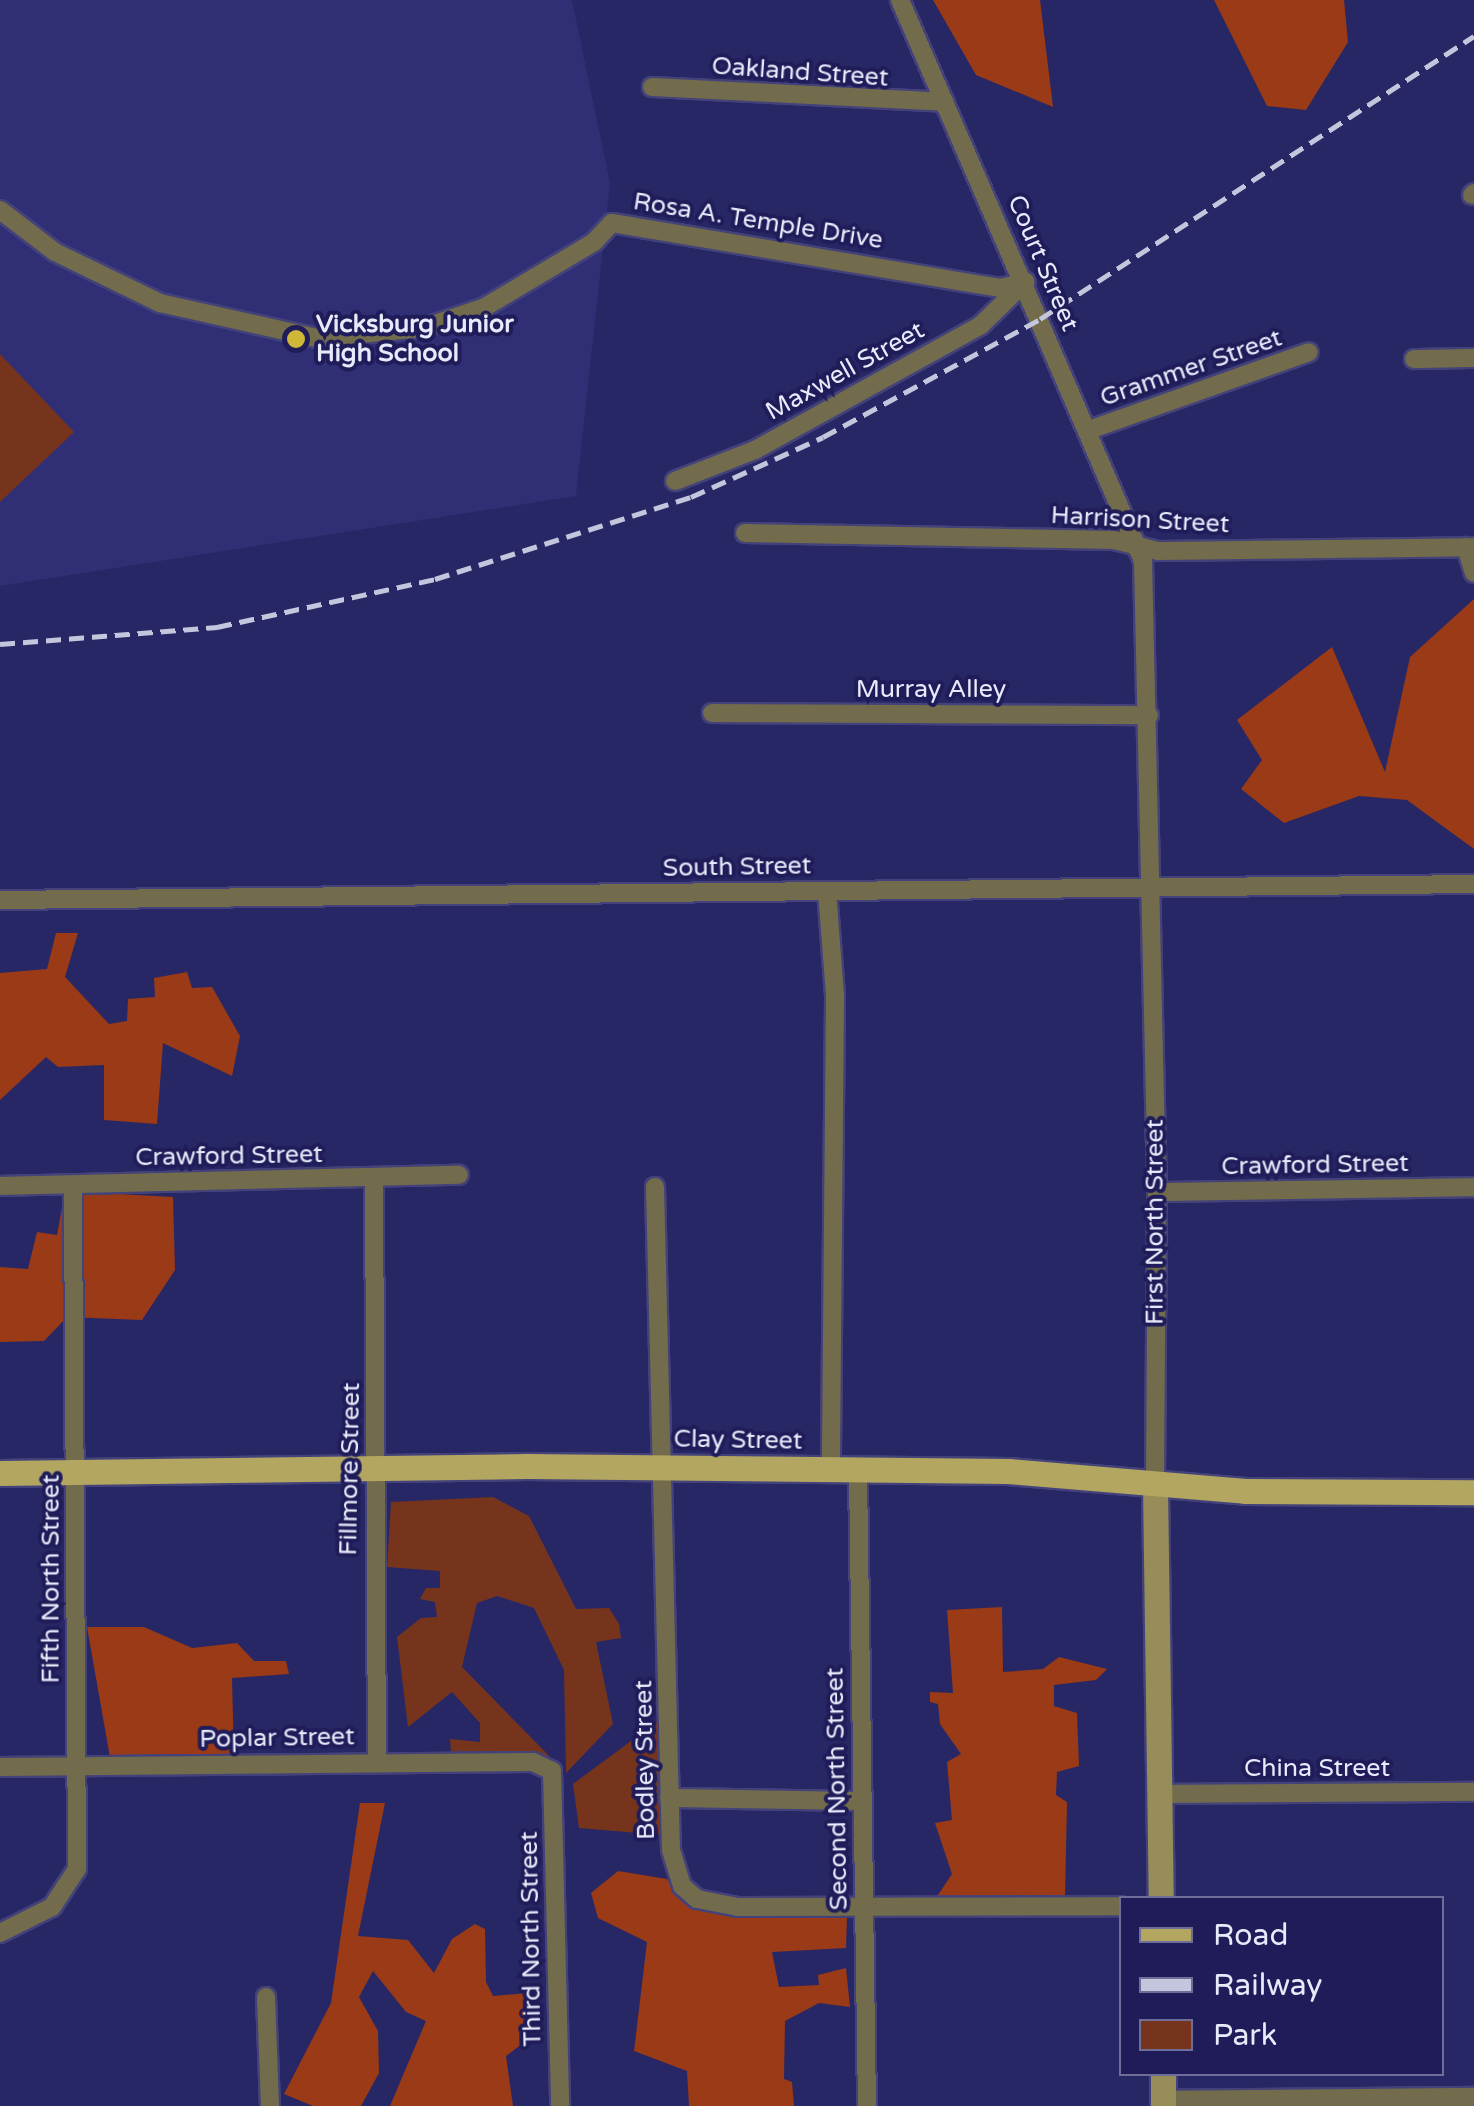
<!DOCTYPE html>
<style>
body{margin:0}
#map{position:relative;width:1474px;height:2106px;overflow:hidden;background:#282765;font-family:"Varela Round",sans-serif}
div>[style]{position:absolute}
.built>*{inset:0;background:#302f75}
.green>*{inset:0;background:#77341d}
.forest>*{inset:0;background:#9a3a16}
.roads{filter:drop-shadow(2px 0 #43427a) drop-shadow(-2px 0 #43427a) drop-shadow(0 2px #43427a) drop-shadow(0 -2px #43427a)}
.street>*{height:18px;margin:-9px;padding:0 9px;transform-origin:9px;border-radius:9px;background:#726c4c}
.secondary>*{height:25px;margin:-12.5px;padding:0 12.5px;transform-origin:12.5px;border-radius:12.5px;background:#978d58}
.primary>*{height:25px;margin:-12.5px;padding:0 12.5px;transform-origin:12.5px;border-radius:12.5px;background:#b3a661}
.rail>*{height:5px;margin-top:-2.5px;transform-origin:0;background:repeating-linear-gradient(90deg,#c4c6de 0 15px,transparent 0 23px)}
.dots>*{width:28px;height:28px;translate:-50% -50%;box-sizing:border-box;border:5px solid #1f1c59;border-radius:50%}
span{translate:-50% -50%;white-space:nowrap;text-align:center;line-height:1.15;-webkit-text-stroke:8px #1f1c59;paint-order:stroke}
.street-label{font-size:25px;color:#e7eafa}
.poi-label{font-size:25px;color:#e7eafa;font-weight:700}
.left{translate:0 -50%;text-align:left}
.legend{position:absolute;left:1119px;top:1896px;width:325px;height:180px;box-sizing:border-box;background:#1f1c59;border:2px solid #6f6e99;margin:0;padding:12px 18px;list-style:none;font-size:30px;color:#e7eafa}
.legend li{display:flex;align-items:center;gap:20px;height:50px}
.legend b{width:50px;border:2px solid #6f6e99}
</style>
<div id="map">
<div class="built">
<div style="clip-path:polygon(0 0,572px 0,610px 183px,576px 496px,0 586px)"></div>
</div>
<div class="green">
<div style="clip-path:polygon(0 354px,74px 432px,0 502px)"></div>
<div style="clip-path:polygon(493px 1497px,529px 1516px,576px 1609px,609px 1608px,619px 1624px,621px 1638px,596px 1642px,613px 1724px,566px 1773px,564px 1670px,534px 1608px,497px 1596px,477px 1603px,462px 1667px,560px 1767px,451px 1753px,450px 1739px,480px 1742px,480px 1723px,452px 1692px,408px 1727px,397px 1637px,421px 1618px,437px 1617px,435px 1602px,420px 1599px,426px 1588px,440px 1588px,440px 1571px,387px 1567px,391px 1502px)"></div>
<div style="clip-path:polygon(662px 1718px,667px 1728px,662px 1835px,579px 1828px,573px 1784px)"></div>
</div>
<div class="forest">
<div style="clip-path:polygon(933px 0,1040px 0,1053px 107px,976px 75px)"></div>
<div style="clip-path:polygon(1214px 0,1344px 0,1348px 42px,1306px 110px,1267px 106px)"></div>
<div style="clip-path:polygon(1474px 599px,1474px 849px,1407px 800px,1359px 796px,1284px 823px,1241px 789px,1262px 760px,1237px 720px,1332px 647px,1385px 772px,1410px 657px)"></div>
<div style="clip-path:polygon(56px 933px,78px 933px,65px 977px,109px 1024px,127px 1021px,128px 999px,155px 997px,154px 978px,187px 972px,192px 988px,212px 987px,240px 1036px,232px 1076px,163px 1043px,157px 1124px,104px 1120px,104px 1065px,58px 1067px,46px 1057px,0 1100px,0 973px,47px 969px)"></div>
<div style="clip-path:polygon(65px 1191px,173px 1197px,175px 1270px,142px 1320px,67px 1317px,44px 1341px,0 1342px,0 1267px,28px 1269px,37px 1232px,57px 1235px)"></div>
<div style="clip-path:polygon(1002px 1607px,1003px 1672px,1043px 1669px,1059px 1657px,1107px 1669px,1096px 1680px,1054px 1685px,1054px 1706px,1077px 1713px,1079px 1766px,1057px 1772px,1056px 1795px,1067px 1802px,1065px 1896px,936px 1898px,952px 1874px,935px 1823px,952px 1820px,947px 1762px,961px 1754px,940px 1724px,938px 1704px,930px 1702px,930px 1692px,953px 1693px,947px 1610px)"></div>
<div style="clip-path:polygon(87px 1627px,144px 1627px,192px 1648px,237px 1643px,254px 1661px,286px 1661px,289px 1674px,232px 1678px,234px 1760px,111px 1763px)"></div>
<div style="clip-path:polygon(360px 1803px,385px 1803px,358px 1936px,408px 1940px,434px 1973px,452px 1939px,475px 1924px,485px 1929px,486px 1982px,493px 1996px,529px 1993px,535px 2034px,506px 2056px,513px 2106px,390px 2106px,426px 2021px,406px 2012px,373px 1971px,359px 1997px,378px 2031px,379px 2073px,361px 2106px,313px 2106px,284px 2094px,331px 2003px)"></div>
<div style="clip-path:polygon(618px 1871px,667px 1879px,680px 1896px,748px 1914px,847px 1917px,846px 1948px,772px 1952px,779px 1987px,819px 1985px,818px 1975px,846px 1968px,850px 2007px,819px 2003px,785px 2021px,784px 2079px,792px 2082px,794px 2106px,689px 2106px,687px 2071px,634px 2051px,647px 1942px,598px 1918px,591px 1893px)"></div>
</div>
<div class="roads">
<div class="street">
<div style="left:900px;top:0;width:611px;rotate:66.58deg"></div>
<div style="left:1143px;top:561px;width:631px;rotate:88.73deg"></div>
<div style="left:1157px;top:1192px;width:293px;rotate:90.4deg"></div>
<div style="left:652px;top:87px;width:293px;rotate:2.9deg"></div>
<div style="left:1472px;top:195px;width:3px;rotate:-45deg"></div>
<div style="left:0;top:210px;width:69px;rotate:37.4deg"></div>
<div style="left:55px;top:252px;width:117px;rotate:25.9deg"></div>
<div style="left:160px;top:303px;width:161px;rotate:12.6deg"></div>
<div style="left:317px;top:338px;width:106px;rotate:-5.4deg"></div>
<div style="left:423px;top:328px;width:65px;rotate:-18.7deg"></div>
<div style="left:485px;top:307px;width:127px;rotate:-30.8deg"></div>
<div style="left:594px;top:242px;width:26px;rotate:-47deg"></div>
<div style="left:612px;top:223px;width:393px;rotate:9.5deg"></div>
<div style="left:1000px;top:288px;width:26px;rotate:-13deg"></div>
<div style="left:1414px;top:359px;width:60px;rotate:-1deg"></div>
<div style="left:1089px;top:430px;width:233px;rotate:-19.5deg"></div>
<div style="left:675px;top:481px;width:86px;rotate:-21.2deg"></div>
<div style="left:755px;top:450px;width:258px;rotate:-28.9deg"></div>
<div style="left:981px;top:325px;width:62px;rotate:-44.3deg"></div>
<div style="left:745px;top:533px;width:369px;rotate:1.1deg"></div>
<div style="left:1114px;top:540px;width:45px;rotate:14deg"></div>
<div style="left:1158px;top:551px;width:316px;rotate:-0.7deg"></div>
<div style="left:1466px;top:547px;width:27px;rotate:73deg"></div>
<div style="left:712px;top:713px;width:437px;rotate:0.3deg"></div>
<div style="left:827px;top:891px;width:105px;rotate:85.6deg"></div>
<div style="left:835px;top:996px;width:476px;rotate:90.5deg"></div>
<div style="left:0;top:900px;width:1474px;rotate:-0.62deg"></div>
<div style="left:374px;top:1178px;width:583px;rotate:89.71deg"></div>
<div style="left:0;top:1186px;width:459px;rotate:-1.4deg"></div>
<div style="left:655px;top:1187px;width:663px;rotate:88.62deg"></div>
<div style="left:671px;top:1850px;width:38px;rotate:73deg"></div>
<div style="left:682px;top:1886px;width:20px;rotate:41deg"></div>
<div style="left:697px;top:1899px;width:42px;rotate:11deg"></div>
<div style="left:738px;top:1907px;width:384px;rotate:-0.1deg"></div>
<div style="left:1157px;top:1192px;width:317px;rotate:-0.9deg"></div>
<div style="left:858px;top:1472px;width:634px;rotate:89.19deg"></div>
<div style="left:0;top:1767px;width:533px;rotate:-0.54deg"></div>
<div style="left:533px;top:1762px;width:21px;rotate:25deg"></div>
<div style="left:552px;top:1771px;width:335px;rotate:88.6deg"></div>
<div style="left:1160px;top:1794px;width:314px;rotate:-0.4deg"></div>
<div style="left:669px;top:1798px;width:194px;rotate:0.9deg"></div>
<div style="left:0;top:1933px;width:58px;rotate:-26.6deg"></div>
<div style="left:52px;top:1907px;width:45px;rotate:-56.7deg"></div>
<div style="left:77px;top:1869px;width:684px;rotate:-90.34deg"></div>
<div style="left:266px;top:1997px;width:109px;rotate:87.9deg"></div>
<div style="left:1163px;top:2100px;width:311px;rotate:-0.6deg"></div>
</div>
<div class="secondary">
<div style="left:1155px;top:1485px;width:413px;rotate:89.2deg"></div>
<div style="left:1163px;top:2074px;width:32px;rotate:90deg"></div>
</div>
<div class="primary">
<div style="left:0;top:1473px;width:527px;rotate:-0.76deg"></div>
<div style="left:527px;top:1466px;width:481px;rotate:0.6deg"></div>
<div style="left:1008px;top:1471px;width:238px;rotate:4.8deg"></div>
<div style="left:1245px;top:1491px;width:229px;rotate:0.3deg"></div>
</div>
</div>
<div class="rail">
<div style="left:0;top:644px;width:218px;rotate:-4.5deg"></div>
<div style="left:217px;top:627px;width:223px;rotate:-12.4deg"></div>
<div style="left:435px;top:579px;width:269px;rotate:-17.8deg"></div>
<div style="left:691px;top:497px;width:145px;rotate:-24.4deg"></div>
<div style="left:823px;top:437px;width:247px;rotate:-28.5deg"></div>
<div style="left:1040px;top:319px;width:518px;rotate:-33.11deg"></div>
</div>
<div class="dots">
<div style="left:296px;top:339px;background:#cfb837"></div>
</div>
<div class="street-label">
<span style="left:800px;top:72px;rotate:4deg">Oakland Street</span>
<span style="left:758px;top:221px;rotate:9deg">Rosa A. Temple Drive</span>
<span style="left:1043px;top:263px;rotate:67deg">Court Street</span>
<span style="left:1191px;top:368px;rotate:-19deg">Grammer Street</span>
<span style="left:845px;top:371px;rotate:-29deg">Maxwell Street</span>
<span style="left:1140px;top:520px;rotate:3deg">Harrison Street</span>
<span style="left:931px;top:689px">Murray Alley</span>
<span style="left:737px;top:867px;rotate:-1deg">South Street</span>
<span style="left:229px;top:1156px;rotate:-1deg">Crawford Street</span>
<span style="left:1315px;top:1165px;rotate:-1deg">Crawford Street</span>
<span style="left:1155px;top:1222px;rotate:-90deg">First North Street</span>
<span style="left:738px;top:1440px;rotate:1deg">Clay Street</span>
<span style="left:350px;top:1469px;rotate:-89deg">Fillmore Street</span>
<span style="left:51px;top:1579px;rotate:-90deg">Fifth North Street</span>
<span style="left:277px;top:1738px;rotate:-1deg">Poplar Street</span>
<span style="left:645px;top:1760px;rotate:-91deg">Bodley Street</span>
<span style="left:1317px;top:1768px">China Street</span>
<span style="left:837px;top:1789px;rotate:-91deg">Second North Street</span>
<span style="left:531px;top:1939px;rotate:-91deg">Third North Street</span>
</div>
<div class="poi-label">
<span class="left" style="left:316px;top:339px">Vicksburg Junior<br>High School</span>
</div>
<ul class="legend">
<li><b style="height:12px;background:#b3a661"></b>Road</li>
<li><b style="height:12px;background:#c4c6de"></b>Railway</li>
<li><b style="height:28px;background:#77341d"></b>Park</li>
</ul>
</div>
